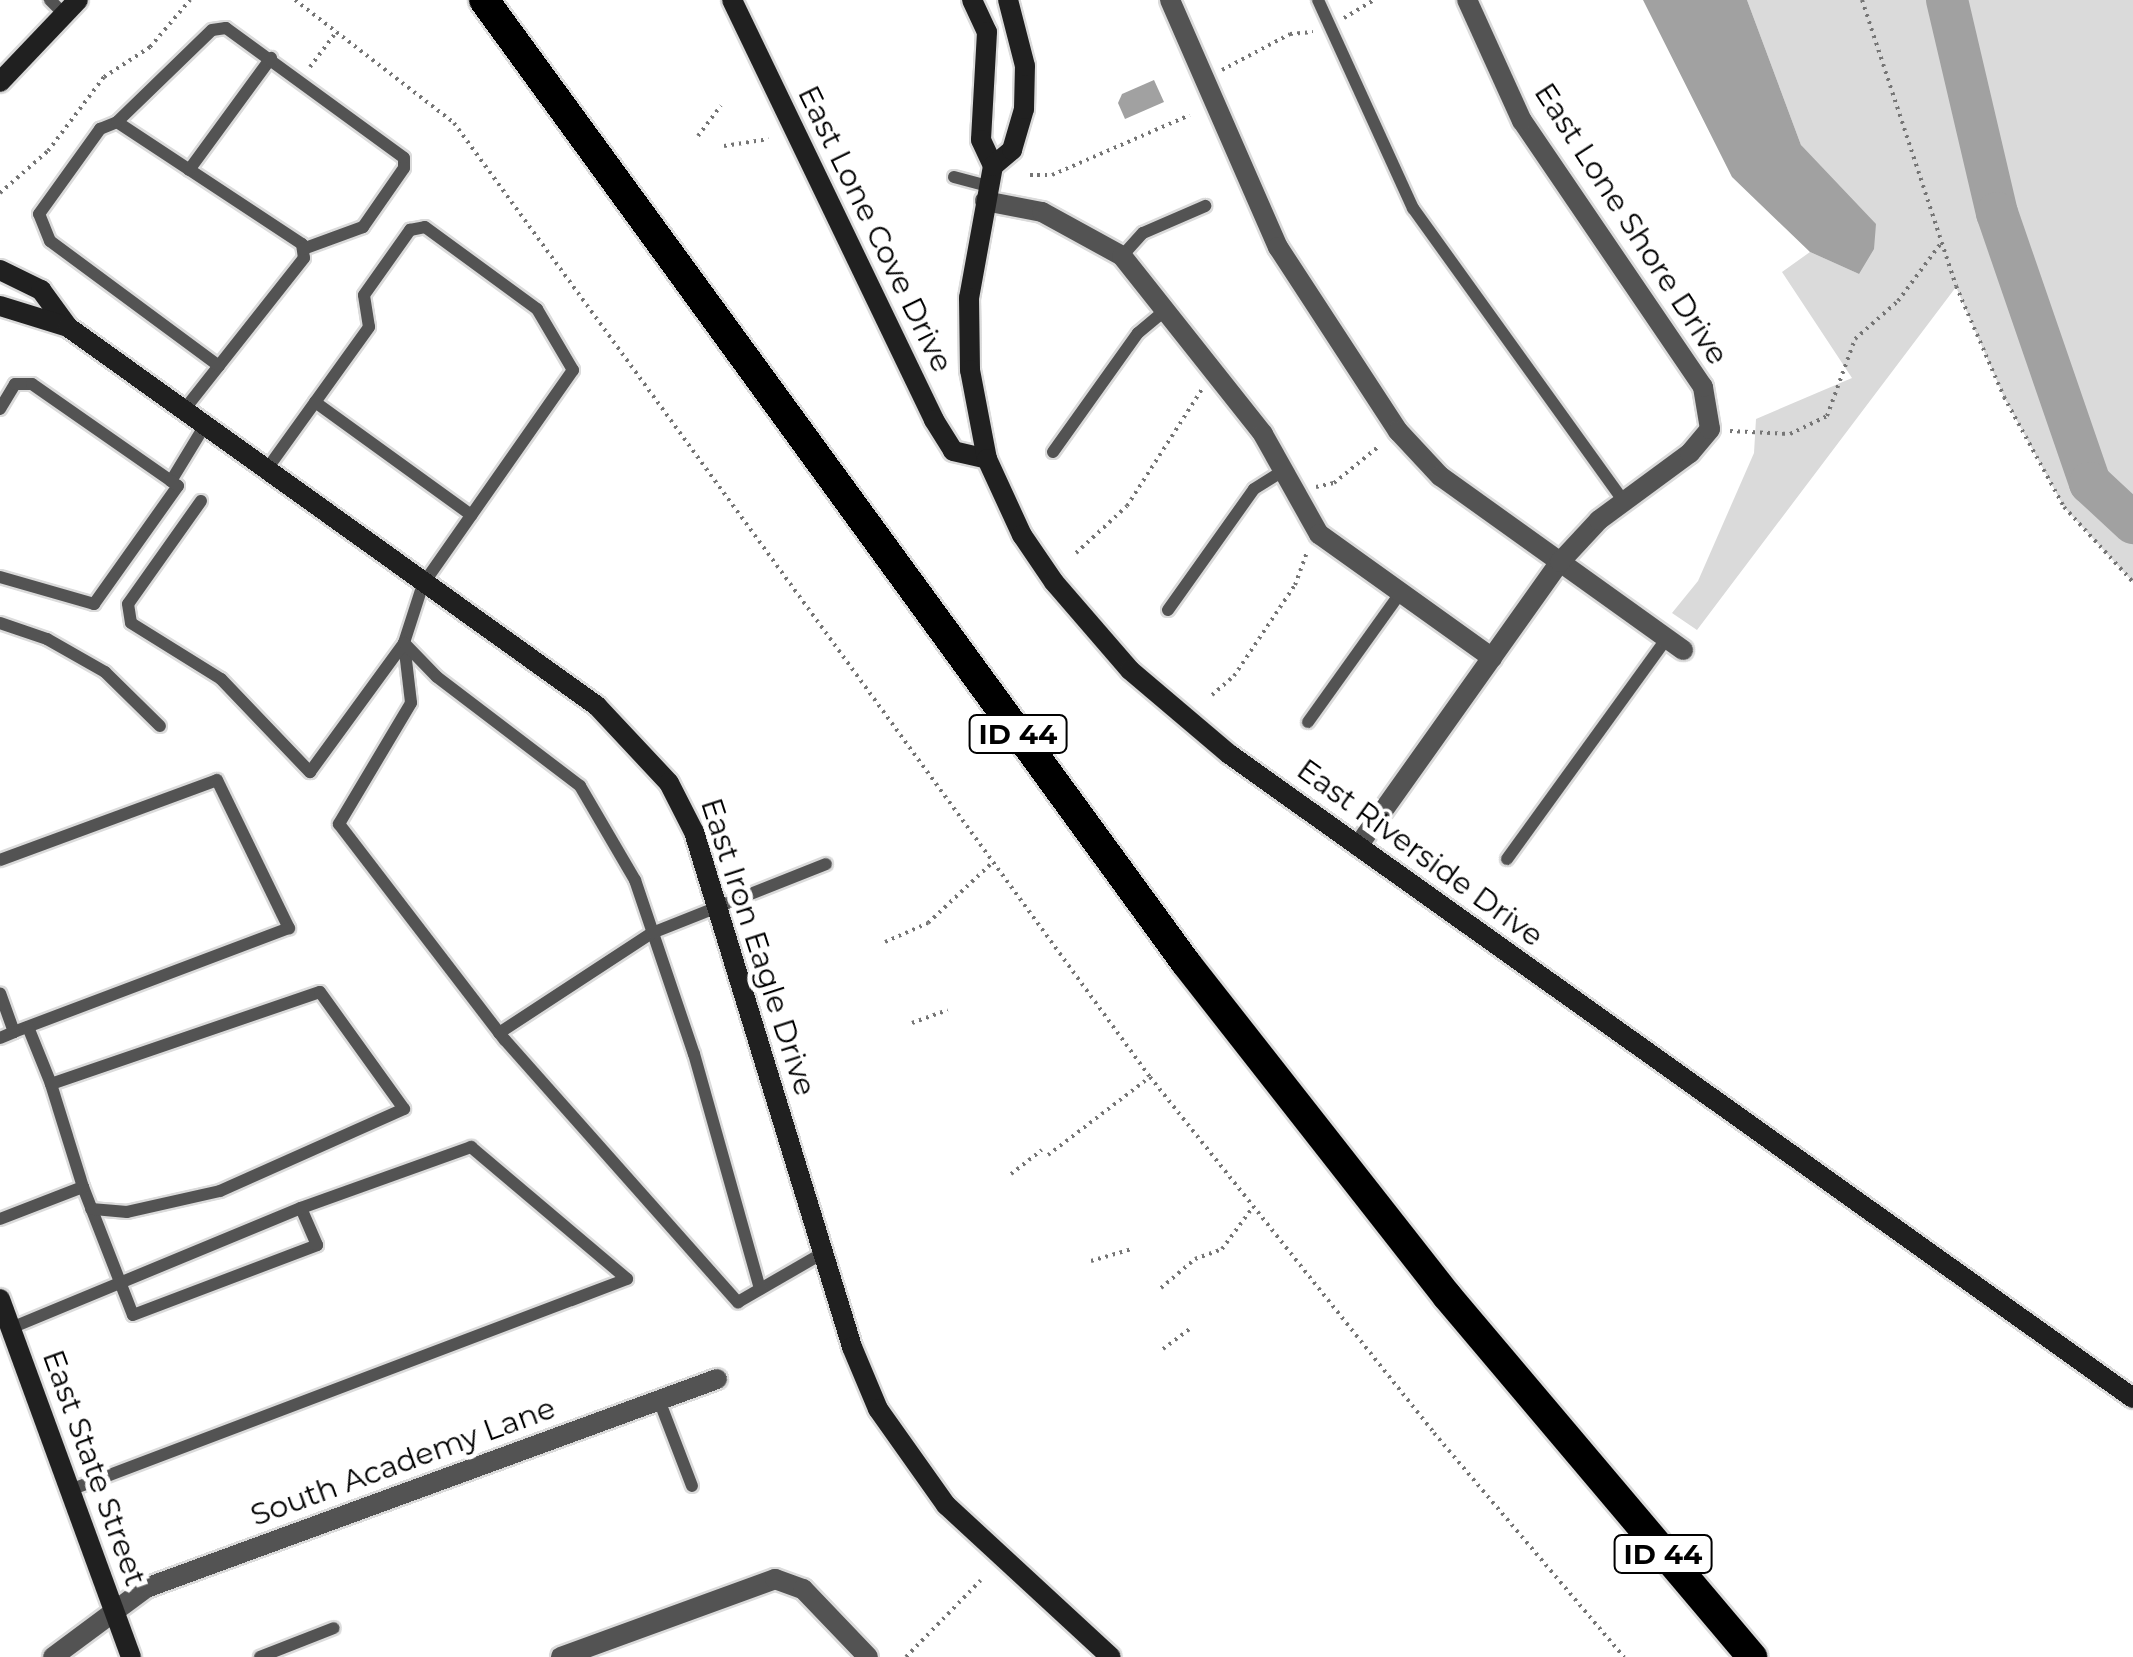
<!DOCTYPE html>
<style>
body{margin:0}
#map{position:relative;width:2133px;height:1657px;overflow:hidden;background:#fff;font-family:Montserrat,sans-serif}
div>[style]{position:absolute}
.green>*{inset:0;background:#dadada}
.water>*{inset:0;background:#a1a1a1}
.river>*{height:42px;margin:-21px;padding:0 21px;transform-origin:21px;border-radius:21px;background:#a1a1a1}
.path>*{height:4px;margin-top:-2px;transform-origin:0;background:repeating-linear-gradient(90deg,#757575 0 2.5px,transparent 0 7.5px)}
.roads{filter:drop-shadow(2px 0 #dbdbdb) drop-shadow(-2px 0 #dbdbdb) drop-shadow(0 2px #dbdbdb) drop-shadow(0 -2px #dbdbdb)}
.lane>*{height:12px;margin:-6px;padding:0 6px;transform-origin:6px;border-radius:6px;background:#535353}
.street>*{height:20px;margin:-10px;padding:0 10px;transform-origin:10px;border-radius:10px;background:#535353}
.secondary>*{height:20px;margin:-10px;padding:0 10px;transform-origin:10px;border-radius:10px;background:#202020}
.highway>*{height:30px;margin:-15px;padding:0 15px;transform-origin:15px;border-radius:15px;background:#000}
span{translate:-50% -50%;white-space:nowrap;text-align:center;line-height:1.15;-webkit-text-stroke:10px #fff;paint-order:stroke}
.shield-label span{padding:2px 8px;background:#fff;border:2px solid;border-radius:8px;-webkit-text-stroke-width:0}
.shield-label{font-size:28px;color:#000;font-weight:700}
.street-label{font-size:30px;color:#000}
</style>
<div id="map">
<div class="green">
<div style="clip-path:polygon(1747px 0,2133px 0,2133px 582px,2064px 507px,2004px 397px,1956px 287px,1697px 630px,1672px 613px,1698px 581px,1754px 453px,1756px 419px,1852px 378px,1782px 272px,1810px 252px,1859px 274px,1801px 145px)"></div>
</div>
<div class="water">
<div style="clip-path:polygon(1643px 0,1747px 0,1801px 145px,1876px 224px,1874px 249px,1859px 274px,1810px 252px,1732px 177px)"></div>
<div style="clip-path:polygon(1154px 80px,1164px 102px,1125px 119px,1118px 103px,1122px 94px)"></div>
</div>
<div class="river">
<div style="left:1947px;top:0;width:219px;rotate:76.8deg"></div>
<div style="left:1997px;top:213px;width:286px;rotate:71deg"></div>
<div style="left:2090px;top:483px;width:59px;rotate:42.9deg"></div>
</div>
<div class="path">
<div style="left:295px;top:0;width:201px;rotate:37.7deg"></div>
<div style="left:454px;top:123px;width:1181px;rotate:53.89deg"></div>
<div style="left:1150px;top:1077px;width:455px;rotate:51.4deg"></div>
<div style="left:1434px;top:1433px;width:294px;rotate:49.7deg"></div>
<div style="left:1862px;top:0;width:301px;rotate:71.8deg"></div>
<div style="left:1956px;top:286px;width:121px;rotate:66.6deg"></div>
<div style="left:2004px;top:397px;width:125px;rotate:61.4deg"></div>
<div style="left:2064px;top:507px;width:102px;rotate:47.4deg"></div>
<div style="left:1344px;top:18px;width:35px;rotate:-31deg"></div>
<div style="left:310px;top:67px;width:45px;rotate:-53.1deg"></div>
<div style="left:1222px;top:70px;width:77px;rotate:-27.9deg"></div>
<div style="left:1290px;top:34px;width:23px;rotate:-5deg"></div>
<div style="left:698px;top:136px;width:38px;rotate:-53deg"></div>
<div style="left:724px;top:146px;width:45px;rotate:-9deg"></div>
<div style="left:1030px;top:175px;width:22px"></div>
<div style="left:1052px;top:175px;width:150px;rotate:-23.5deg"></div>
<div style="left:0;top:193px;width:64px;rotate:-41.2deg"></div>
<div style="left:48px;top:151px;width:93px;rotate:-52.9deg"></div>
<div style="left:104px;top:77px;width:55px;rotate:-33.1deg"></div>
<div style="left:150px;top:47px;width:62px;rotate:-49.6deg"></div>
<div style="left:1730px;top:431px;width:60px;rotate:2.9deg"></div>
<div style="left:1790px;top:434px;width:41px;rotate:-25.9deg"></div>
<div style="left:1827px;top:416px;width:82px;rotate:-70deg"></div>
<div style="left:1855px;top:339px;width:57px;rotate:-41.5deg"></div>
<div style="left:1898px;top:301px;width:72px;rotate:-53.4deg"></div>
<div style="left:1316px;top:487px;width:18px;rotate:-13deg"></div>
<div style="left:1334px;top:483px;width:57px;rotate:-39.3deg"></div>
<div style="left:1076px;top:553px;width:69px;rotate:-42.7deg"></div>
<div style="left:1127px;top:506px;width:139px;rotate:-57.3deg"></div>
<div style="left:1212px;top:695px;width:29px;rotate:-41deg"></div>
<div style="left:1234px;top:676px;width:110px;rotate:-56.2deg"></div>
<div style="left:1295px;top:585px;width:35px;rotate:-70deg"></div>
<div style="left:885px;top:942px;width:47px;rotate:-23.8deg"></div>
<div style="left:928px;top:923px;width:88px;rotate:-43.2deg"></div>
<div style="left:912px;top:1023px;width:38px;rotate:-20deg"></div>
<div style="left:1048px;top:1155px;width:128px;rotate:-37.4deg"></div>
<div style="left:1011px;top:1174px;width:39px;rotate:-38deg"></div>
<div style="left:1091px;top:1261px;width:43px;rotate:-16.3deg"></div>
<div style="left:1161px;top:1288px;width:45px;rotate:-40.5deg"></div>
<div style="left:1195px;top:1259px;width:29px;rotate:-20deg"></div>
<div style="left:1222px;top:1249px;width:52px;rotate:-53.6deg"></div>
<div style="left:1163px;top:1349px;width:36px;rotate:-37deg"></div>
<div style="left:906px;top:1657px;width:107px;rotate:-45.8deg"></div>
</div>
<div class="roads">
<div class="lane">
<div style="left:50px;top:0;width:18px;rotate:45deg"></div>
<div style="left:1318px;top:0;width:229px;rotate:65.5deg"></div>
<div style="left:1413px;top:208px;width:360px;rotate:54.3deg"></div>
<div style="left:117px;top:122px;width:222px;rotate:33.4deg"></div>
<div style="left:302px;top:244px;width:14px;rotate:82deg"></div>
<div style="left:304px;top:258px;width:194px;rotate:128.3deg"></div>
<div style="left:189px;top:170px;width:139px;rotate:-53.8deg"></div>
<div style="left:954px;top:177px;width:35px;rotate:15deg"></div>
<div style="left:1122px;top:256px;width:31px;rotate:-48deg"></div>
<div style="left:1143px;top:233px;width:68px;rotate:-23.5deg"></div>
<div style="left:219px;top:366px;width:210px;rotate:-143.5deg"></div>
<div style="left:50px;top:241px;width:29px;rotate:-112deg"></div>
<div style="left:39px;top:214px;width:105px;rotate:-54.3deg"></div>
<div style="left:100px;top:129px;width:18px;rotate:-22deg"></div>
<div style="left:117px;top:122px;width:132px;rotate:-44.1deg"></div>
<div style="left:212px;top:30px;width:14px;rotate:-8deg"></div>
<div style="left:226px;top:28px;width:220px;rotate:36.1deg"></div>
<div style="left:404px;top:158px;width:10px;rotate:90deg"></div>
<div style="left:404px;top:168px;width:72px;rotate:124.8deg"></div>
<div style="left:363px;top:227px;width:64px;rotate:159.9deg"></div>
<div style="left:315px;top:402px;width:193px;rotate:35.9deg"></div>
<div style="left:0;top:409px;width:29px;rotate:-59deg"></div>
<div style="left:15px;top:384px;width:17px"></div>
<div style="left:32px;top:384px;width:169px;rotate:34.9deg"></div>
<div style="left:171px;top:481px;width:66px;rotate:-58.7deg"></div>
<div style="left:1053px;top:452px;width:146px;rotate:-54.5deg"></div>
<div style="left:1138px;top:333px;width:33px;rotate:-40deg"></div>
<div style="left:267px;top:469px;width:175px;rotate:-54.3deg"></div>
<div style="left:369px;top:327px;width:32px;rotate:-99deg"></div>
<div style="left:364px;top:295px;width:80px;rotate:-54.7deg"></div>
<div style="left:410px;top:230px;width:15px;rotate:-11deg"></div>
<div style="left:425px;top:227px;width:139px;rotate:36.2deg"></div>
<div style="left:537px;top:309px;width:71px;rotate:59.5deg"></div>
<div style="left:573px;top:370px;width:261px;rotate:125deg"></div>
<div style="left:423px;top:584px;width:62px;rotate:107.9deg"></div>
<div style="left:404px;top:643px;width:60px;rotate:83.3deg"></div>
<div style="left:411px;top:703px;width:141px;rotate:120.8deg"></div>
<div style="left:339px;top:824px;width:272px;rotate:52.5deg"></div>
<div style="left:505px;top:1040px;width:351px;rotate:48.4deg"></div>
<div style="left:738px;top:1302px;width:98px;rotate:-30deg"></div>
<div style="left:201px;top:501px;width:126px;rotate:125.3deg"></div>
<div style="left:128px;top:604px;width:19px;rotate:81deg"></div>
<div style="left:131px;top:623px;width:106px;rotate:31.9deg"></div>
<div style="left:221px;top:679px;width:129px;rotate:46.3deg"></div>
<div style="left:310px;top:772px;width:160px;rotate:-53.9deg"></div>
<div style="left:404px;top:643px;width:47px;rotate:45.9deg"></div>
<div style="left:437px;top:677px;width:180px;rotate:37.3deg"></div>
<div style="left:580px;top:786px;width:109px;rotate:59.7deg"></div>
<div style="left:635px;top:880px;width:184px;rotate:71.3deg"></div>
<div style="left:694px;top:1054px;width:244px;rotate:74.3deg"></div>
<div style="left:0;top:577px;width:98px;rotate:16deg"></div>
<div style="left:94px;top:604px;width:145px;rotate:-54.6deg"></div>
<div style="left:178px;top:486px;width:9px;rotate:-144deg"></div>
<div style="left:1168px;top:610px;width:148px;rotate:-54.6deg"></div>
<div style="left:1254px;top:489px;width:36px;rotate:-32deg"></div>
<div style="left:0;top:623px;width:50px;rotate:18.8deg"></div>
<div style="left:47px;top:639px;width:67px;rotate:29.6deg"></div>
<div style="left:105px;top:672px;width:77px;rotate:44.5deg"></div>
<div style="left:1308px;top:722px;width:160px;rotate:-54.4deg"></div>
<div style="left:1507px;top:859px;width:273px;rotate:-54.1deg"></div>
<div style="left:0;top:860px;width:231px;rotate:-20.2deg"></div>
<div style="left:217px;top:780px;width:165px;rotate:64.1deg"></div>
<div style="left:289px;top:928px;width:294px;rotate:159.3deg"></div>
<div style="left:14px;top:1032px;width:41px;rotate:-109.7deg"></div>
<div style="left:28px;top:1027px;width:61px;rotate:68deg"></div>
<div style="left:499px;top:1033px;width:183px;rotate:-33.2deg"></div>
<div style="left:652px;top:933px;width:187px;rotate:-21.6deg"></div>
<div style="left:0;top:1038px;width:15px;rotate:-23deg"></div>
<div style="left:83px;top:1187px;width:137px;rotate:68.7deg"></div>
<div style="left:133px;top:1315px;width:197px;rotate:-20.8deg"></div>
<div style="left:317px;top:1245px;width:40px;rotate:-113.4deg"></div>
<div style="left:0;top:1219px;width:89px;rotate:-21.1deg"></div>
<div style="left:83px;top:1187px;width:108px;rotate:-107.3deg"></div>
<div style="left:51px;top:1084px;width:284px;rotate:-18.9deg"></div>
<div style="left:320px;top:992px;width:144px;rotate:54.3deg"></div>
<div style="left:404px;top:1109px;width:201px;rotate:156deg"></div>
<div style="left:220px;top:1191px;width:95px;rotate:167.3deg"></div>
<div style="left:127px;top:1212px;width:36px;rotate:-175deg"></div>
<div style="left:11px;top:1328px;width:314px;rotate:-22.5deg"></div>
<div style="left:301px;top:1208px;width:181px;rotate:-19.7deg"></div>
<div style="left:471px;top:1147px;width:204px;rotate:40.2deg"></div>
<div style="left:627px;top:1279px;width:596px;rotate:159.25deg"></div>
<div style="left:659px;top:1400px;width:92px;rotate:69deg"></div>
<div style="left:260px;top:1657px;width:79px;rotate:-21.4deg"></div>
</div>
<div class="street">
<div style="left:1170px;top:0;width:270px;rotate:66.4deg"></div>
<div style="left:1278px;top:247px;width:220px;rotate:56.9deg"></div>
<div style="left:1398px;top:431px;width:62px;rotate:47deg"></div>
<div style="left:1440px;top:476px;width:299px;rotate:35.6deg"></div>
<div style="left:985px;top:201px;width:58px;rotate:10.9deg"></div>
<div style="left:1042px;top:212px;width:91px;rotate:28.8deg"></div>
<div style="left:1122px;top:256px;width:227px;rotate:51.6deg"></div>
<div style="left:1263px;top:434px;width:115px;rotate:60.8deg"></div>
<div style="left:1319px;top:534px;width:213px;rotate:35.6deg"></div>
<div style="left:1358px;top:846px;width:349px;rotate:-54.6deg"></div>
<div style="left:1560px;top:562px;width:57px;rotate:-47.1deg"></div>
<div style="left:1599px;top:520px;width:113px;rotate:-36.4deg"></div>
<div style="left:1690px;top:453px;width:31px;rotate:-50deg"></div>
<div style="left:1710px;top:429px;width:43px;rotate:-99.5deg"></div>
<div style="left:1703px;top:387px;width:322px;rotate:-124.2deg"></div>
<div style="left:1522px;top:121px;width:133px;rotate:-114.4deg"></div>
<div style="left:53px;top:1657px;width:116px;rotate:-36.6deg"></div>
<div style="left:146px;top:1588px;width:608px;rotate:-20.1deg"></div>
<div style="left:561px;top:1657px;width:228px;rotate:-20deg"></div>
<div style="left:775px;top:1579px;width:30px;rotate:20deg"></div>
<div style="left:803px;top:1589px;width:94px;rotate:46.3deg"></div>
</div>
<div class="secondary">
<div style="left:732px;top:0;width:466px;rotate:64.3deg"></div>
<div style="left:934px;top:420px;width:36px;rotate:58deg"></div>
<div style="left:953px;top:451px;width:35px;rotate:13deg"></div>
<div style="left:972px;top:0;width:35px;rotate:65deg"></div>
<div style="left:987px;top:32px;width:108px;rotate:93.2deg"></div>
<div style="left:981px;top:140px;width:29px;rotate:65deg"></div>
<div style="left:993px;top:166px;width:134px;rotate:100.3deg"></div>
<div style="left:969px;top:298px;width:72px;rotate:89.2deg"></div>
<div style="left:970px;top:370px;width:91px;rotate:79.2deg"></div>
<div style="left:987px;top:459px;width:84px;rotate:65.3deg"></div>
<div style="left:1022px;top:535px;width:57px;rotate:55.8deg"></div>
<div style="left:1054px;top:582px;width:116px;rotate:49.2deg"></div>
<div style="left:1130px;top:670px;width:130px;rotate:40.3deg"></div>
<div style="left:1229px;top:754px;width:1110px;rotate:35.47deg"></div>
<div style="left:0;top:82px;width:113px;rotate:-46.4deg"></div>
<div style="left:993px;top:166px;width:25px;rotate:-40deg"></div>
<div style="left:1012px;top:150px;width:43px;rotate:-73.7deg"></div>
<div style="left:1024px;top:109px;width:43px;rotate:-88.7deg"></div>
<div style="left:1025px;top:66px;width:68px;rotate:-104.4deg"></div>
<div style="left:0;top:270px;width:46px;rotate:26deg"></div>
<div style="left:41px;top:290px;width:46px;rotate:53.9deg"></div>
<div style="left:68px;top:327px;width:71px;rotate:-162.8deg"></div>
<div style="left:68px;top:327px;width:651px;rotate:35.62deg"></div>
<div style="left:597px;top:706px;width:105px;rotate:46.9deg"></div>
<div style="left:669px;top:783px;width:55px;rotate:63deg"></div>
<div style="left:694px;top:832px;width:539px;rotate:72.94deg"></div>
<div style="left:852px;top:1347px;width:67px;rotate:67.2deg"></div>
<div style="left:878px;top:1409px;width:118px;rotate:54.7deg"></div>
<div style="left:946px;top:1505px;width:224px;rotate:42.7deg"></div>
<div style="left:0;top:1299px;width:381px;rotate:69.9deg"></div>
</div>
<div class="highway">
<div style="left:484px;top:0;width:1192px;rotate:53.91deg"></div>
<div style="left:1186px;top:963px;width:423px;rotate:51.9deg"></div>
<div style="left:1447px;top:1296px;width:473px;rotate:49.8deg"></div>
</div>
</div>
<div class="shield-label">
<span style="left:1018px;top:734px">ID 44</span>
<span style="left:1663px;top:1554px">ID 44</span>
</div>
<div class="street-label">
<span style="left:1631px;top:224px;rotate:57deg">East Lone Shore Drive</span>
<span style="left:875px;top:229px;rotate:64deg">East Lone Cove Drive</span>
<span style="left:1420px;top:853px;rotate:36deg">East Riverside Drive</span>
<span style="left:758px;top:947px;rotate:72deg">East Iron Eagle Drive</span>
<span style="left:403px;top:1462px;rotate:-20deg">South Academy Lane</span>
<span style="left:94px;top:1468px;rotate:70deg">East State Street</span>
</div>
</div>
